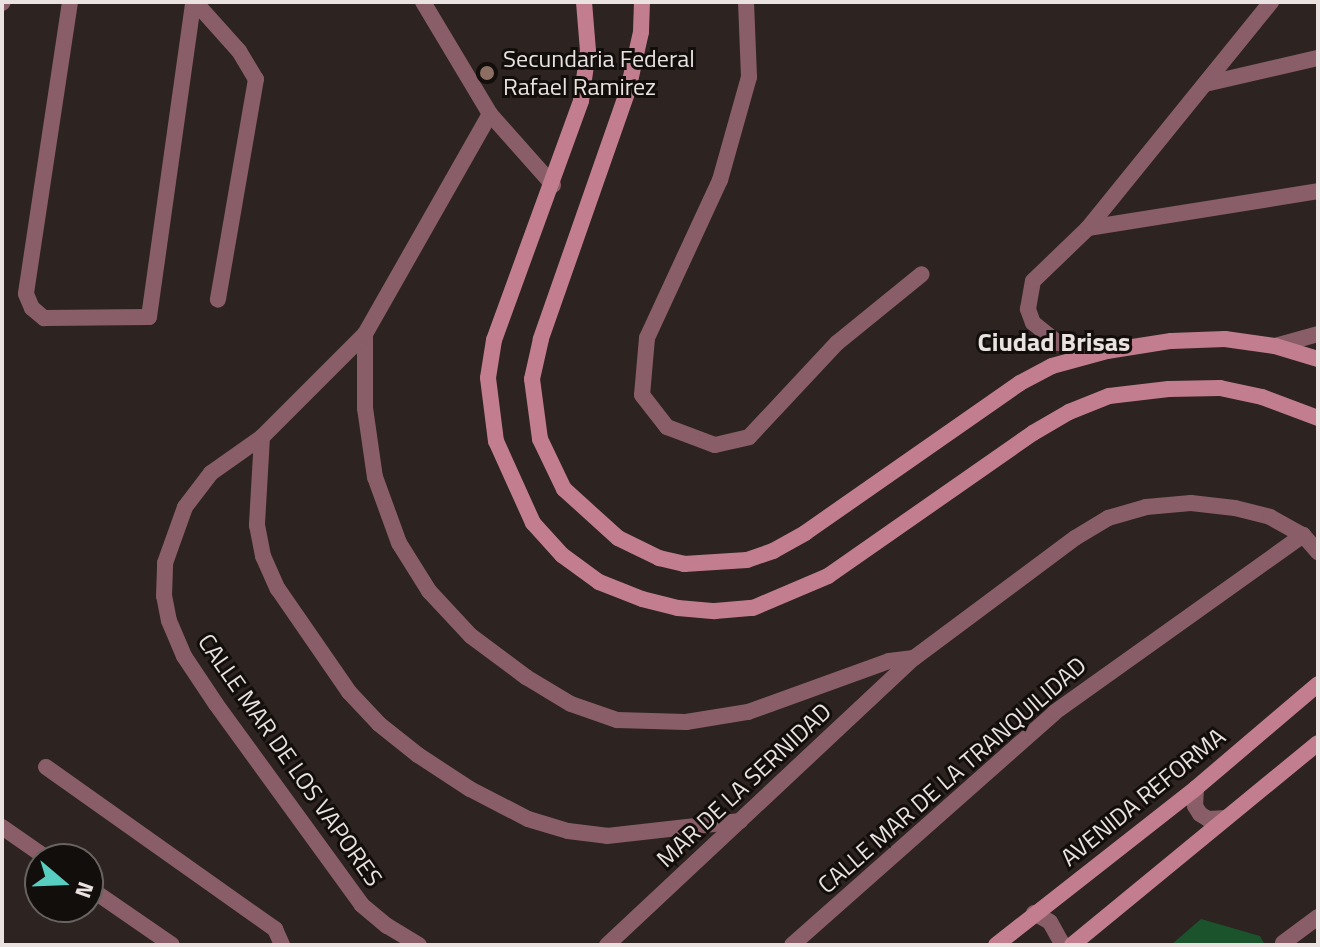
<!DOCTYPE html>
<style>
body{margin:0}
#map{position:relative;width:1320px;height:947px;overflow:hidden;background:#2d2320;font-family:"Titillium Web",sans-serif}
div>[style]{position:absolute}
.green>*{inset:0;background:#1b532c}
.minor>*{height:16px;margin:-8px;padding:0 8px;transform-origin:8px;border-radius:8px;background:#895e68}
.tertiary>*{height:16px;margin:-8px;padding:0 8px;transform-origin:8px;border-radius:8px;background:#895e68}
.secondary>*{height:16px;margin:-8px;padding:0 8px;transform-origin:8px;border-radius:8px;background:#c27e8e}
.dots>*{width:22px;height:22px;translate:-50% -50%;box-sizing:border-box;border:4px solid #120e0c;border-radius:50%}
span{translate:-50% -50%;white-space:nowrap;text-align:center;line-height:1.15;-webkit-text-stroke:6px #120e0c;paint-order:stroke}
.poi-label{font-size:24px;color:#e9e2e0}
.left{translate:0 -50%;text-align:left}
.street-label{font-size:24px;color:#e9e2e0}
.neighbourhood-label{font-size:26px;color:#e9e2e0;font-weight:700}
.frame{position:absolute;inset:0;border:4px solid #e9e2e0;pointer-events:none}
.north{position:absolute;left:24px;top:843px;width:80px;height:80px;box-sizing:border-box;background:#120e0c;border:2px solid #686361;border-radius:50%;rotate:109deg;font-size:22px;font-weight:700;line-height:32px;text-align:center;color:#e9e2e0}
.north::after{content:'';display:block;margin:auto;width:28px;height:36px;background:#58cec0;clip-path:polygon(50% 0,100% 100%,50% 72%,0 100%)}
</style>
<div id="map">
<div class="green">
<div style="clip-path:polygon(1201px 919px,1260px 936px,1265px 945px,1171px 945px)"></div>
</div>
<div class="minor">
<div style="left:70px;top:2px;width:295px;rotate:98.6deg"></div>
<div style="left:26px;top:294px;width:15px;rotate:67deg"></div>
<div style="left:32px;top:308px;width:16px;rotate:40deg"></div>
<div style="left:44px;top:318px;width:105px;rotate:-0.5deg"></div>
<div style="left:149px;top:317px;width:318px;rotate:-82deg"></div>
<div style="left:195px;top:2px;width:66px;rotate:48.1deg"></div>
<div style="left:239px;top:51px;width:33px;rotate:59deg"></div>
<div style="left:256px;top:79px;width:224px;rotate:99.8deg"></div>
<div style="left:423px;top:2px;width:131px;rotate:59.1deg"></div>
<div style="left:490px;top:114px;width:95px;rotate:48.4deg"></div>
<div style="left:746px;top:2px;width:75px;rotate:87.7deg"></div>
<div style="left:749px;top:77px;width:107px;rotate:105.7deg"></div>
<div style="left:720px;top:180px;width:174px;rotate:114.8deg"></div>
<div style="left:647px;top:338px;width:57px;rotate:95deg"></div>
<div style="left:642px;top:395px;width:41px;rotate:52deg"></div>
<div style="left:667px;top:427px;width:51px;rotate:20.6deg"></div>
<div style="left:715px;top:445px;width:35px;rotate:-13deg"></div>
<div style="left:749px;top:437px;width:129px;rotate:-46.9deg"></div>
<div style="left:837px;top:343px;width:109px;rotate:-39.1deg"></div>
<div style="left:2px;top:3px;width:1px;rotate:-45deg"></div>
<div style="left:1205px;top:84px;width:116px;rotate:-13deg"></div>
<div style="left:1088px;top:228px;width:233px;rotate:-9.1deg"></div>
<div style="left:365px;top:334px;width:74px;rotate:90deg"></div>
<div style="left:365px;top:408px;width:70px;rotate:81.8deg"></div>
<div style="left:375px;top:477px;width:70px;rotate:70deg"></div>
<div style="left:399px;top:543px;width:57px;rotate:58deg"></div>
<div style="left:429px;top:591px;width:62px;rotate:47deg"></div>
<div style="left:471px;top:636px;width:69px;rotate:36.7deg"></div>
<div style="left:526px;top:677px;width:52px;rotate:31deg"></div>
<div style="left:571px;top:704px;width:49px;rotate:19.2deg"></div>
<div style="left:617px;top:720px;width:69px;rotate:1.7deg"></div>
<div style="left:686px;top:722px;width:63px;rotate:-9.2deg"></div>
<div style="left:748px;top:712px;width:150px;rotate:-19.9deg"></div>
<div style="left:889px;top:661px;width:25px;rotate:-7deg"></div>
<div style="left:1275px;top:346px;width:45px;rotate:-15.6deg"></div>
<div style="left:1107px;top:351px;width:50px;rotate:-170.7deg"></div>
<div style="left:1058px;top:343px;width:32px;rotate:-141deg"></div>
<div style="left:1033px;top:323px;width:15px;rotate:-110deg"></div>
<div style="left:1028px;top:309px;width:28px;rotate:-80deg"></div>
<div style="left:1033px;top:281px;width:76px;rotate:-43.9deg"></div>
<div style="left:1088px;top:228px;width:291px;rotate:-51deg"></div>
<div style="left:262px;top:437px;width:88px;rotate:93.3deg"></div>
<div style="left:257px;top:525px;width:32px;rotate:79deg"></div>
<div style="left:263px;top:556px;width:36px;rotate:66deg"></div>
<div style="left:278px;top:589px;width:125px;rotate:55.4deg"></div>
<div style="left:349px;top:692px;width:44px;rotate:46.8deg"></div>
<div style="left:379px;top:724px;width:50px;rotate:38.5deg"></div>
<div style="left:418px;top:755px;width:62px;rotate:33.2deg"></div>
<div style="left:470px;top:789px;width:65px;rotate:27.3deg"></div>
<div style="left:528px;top:819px;width:42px;rotate:16.7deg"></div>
<div style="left:568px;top:831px;width:39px;rotate:7deg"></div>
<div style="left:607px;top:836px;width:134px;rotate:-6.4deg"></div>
<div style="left:46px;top:767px;width:281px;rotate:35.3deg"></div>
<div style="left:275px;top:929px;width:17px;rotate:66deg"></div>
<div style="left:2px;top:827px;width:56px;rotate:34.8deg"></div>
<div style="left:88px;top:887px;width:102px;rotate:34.6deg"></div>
<div style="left:1283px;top:943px;width:44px;rotate:-36.6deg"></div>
<div style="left:419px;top:945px;width:37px;rotate:-149deg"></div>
<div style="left:387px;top:926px;width:33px;rotate:-140deg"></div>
<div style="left:362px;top:905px;width:248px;rotate:-126deg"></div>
<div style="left:216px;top:704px;width:58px;rotate:-123.7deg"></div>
<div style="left:184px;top:656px;width:38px;rotate:-113deg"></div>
<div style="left:169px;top:621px;width:25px;rotate:-101deg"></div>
<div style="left:164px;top:596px;width:33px;rotate:-88deg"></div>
<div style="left:165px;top:563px;width:59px;rotate:-70.3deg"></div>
<div style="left:185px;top:507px;width:43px;rotate:-52.6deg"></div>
<div style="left:211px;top:473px;width:62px;rotate:-35.2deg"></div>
<div style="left:262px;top:437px;width:146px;rotate:-45deg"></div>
<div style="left:365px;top:334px;width:253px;rotate:-60.4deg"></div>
<div style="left:607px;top:945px;width:420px;rotate:-43.1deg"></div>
<div style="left:914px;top:658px;width:201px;rotate:-36.7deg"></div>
<div style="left:1075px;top:538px;width:39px;rotate:-31deg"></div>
<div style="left:1108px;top:518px;width:40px;rotate:-16deg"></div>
<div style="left:1146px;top:507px;width:45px;rotate:-5.1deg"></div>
<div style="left:1191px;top:503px;width:44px;rotate:6.5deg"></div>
<div style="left:1235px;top:508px;width:36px;rotate:14deg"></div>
<div style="left:1270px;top:517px;width:38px;rotate:29deg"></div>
<div style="left:1303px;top:535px;width:23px;rotate:49deg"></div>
<div style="left:792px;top:945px;width:351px;rotate:-41.5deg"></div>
<div style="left:1055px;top:712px;width:305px;rotate:-35.5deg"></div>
</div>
<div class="tertiary">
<div style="left:1196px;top:788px;width:18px;rotate:93deg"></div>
<div style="left:1195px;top:806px;width:9px;rotate:58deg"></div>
<div style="left:1200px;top:814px;width:9px;rotate:32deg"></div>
<div style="left:1208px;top:819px;width:18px;rotate:-3deg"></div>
<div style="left:1034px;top:913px;width:18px;rotate:29deg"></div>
<div style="left:1050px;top:922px;width:26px;rotate:61deg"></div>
</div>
<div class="secondary">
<div style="left:584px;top:2px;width:49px;rotate:85.3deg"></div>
<div style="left:588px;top:51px;width:50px;rotate:98deg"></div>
<div style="left:581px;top:101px;width:254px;rotate:110deg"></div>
<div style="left:494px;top:340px;width:38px;rotate:99deg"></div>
<div style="left:488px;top:378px;width:64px;rotate:82.8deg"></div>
<div style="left:496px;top:441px;width:90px;rotate:65.7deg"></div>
<div style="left:533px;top:523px;width:43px;rotate:47.8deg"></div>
<div style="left:562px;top:555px;width:46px;rotate:36.1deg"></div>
<div style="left:599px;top:582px;width:46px;rotate:21.6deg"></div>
<div style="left:642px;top:599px;width:37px;rotate:14deg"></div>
<div style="left:678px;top:608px;width:37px;rotate:5deg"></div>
<div style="left:715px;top:611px;width:38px;rotate:-5deg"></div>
<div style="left:753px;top:608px;width:82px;rotate:-23.1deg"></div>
<div style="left:828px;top:576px;width:250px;rotate:-34.9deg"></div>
<div style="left:1033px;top:433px;width:42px;rotate:-30.3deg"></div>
<div style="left:1069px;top:412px;width:43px;rotate:-21.8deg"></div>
<div style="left:1109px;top:396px;width:60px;rotate:-6.7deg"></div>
<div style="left:1169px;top:389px;width:51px;rotate:-1.1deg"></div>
<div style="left:1220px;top:388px;width:43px;rotate:12.1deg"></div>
<div style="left:1262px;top:397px;width:60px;rotate:20.6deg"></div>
<div style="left:642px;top:2px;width:30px;rotate:92deg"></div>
<div style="left:641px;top:32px;width:59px;rotate:102.6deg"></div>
<div style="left:628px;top:90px;width:264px;rotate:109.3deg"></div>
<div style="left:541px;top:339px;width:41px;rotate:102.7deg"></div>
<div style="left:532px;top:379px;width:61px;rotate:82.4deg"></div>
<div style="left:540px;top:439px;width:55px;rotate:64.4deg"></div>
<div style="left:564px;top:489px;width:73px;rotate:42.2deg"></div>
<div style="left:618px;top:538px;width:46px;rotate:26deg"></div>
<div style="left:659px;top:558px;width:26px;rotate:13deg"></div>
<div style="left:684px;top:564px;width:63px;rotate:-3.6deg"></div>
<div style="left:747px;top:560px;width:28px;rotate:-19deg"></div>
<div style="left:773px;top:551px;width:37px;rotate:-29deg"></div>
<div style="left:805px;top:533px;width:262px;rotate:-34.9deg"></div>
<div style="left:1020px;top:383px;width:36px;rotate:-28deg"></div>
<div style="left:1052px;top:366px;width:57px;rotate:-15.3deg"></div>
<div style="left:1107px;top:351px;width:65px;rotate:-8.9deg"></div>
<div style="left:1171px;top:341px;width:54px;rotate:-2.1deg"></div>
<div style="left:1225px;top:339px;width:50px;rotate:8deg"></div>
<div style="left:1275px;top:346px;width:45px;rotate:16.8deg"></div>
<div style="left:996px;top:945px;width:254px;rotate:-38.1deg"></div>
<div style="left:1196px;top:788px;width:160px;rotate:-40.4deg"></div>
<div style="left:1072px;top:945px;width:318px;rotate:-39.4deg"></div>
</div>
<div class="dots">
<div style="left:487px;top:73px;background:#8d6e63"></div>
</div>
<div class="poi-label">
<span class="left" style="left:503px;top:73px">Secundaria Federal<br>Rafael Ramirez</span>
</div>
<div class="street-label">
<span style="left:290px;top:760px;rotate:55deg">CALLE MAR DE LOS VAPORES</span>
<span style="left:952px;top:775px;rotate:-41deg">CALLE MAR DE LA TRANQUILIDAD</span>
<span style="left:744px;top:785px;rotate:-43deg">MAR DE LA SERNIDAD</span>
<span style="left:1143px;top:797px;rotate:-39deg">AVENIDA REFORMA</span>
</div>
<div class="neighbourhood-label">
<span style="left:1054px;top:342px">Ciudad Brisas</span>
</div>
<div class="frame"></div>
<div class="north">N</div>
</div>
